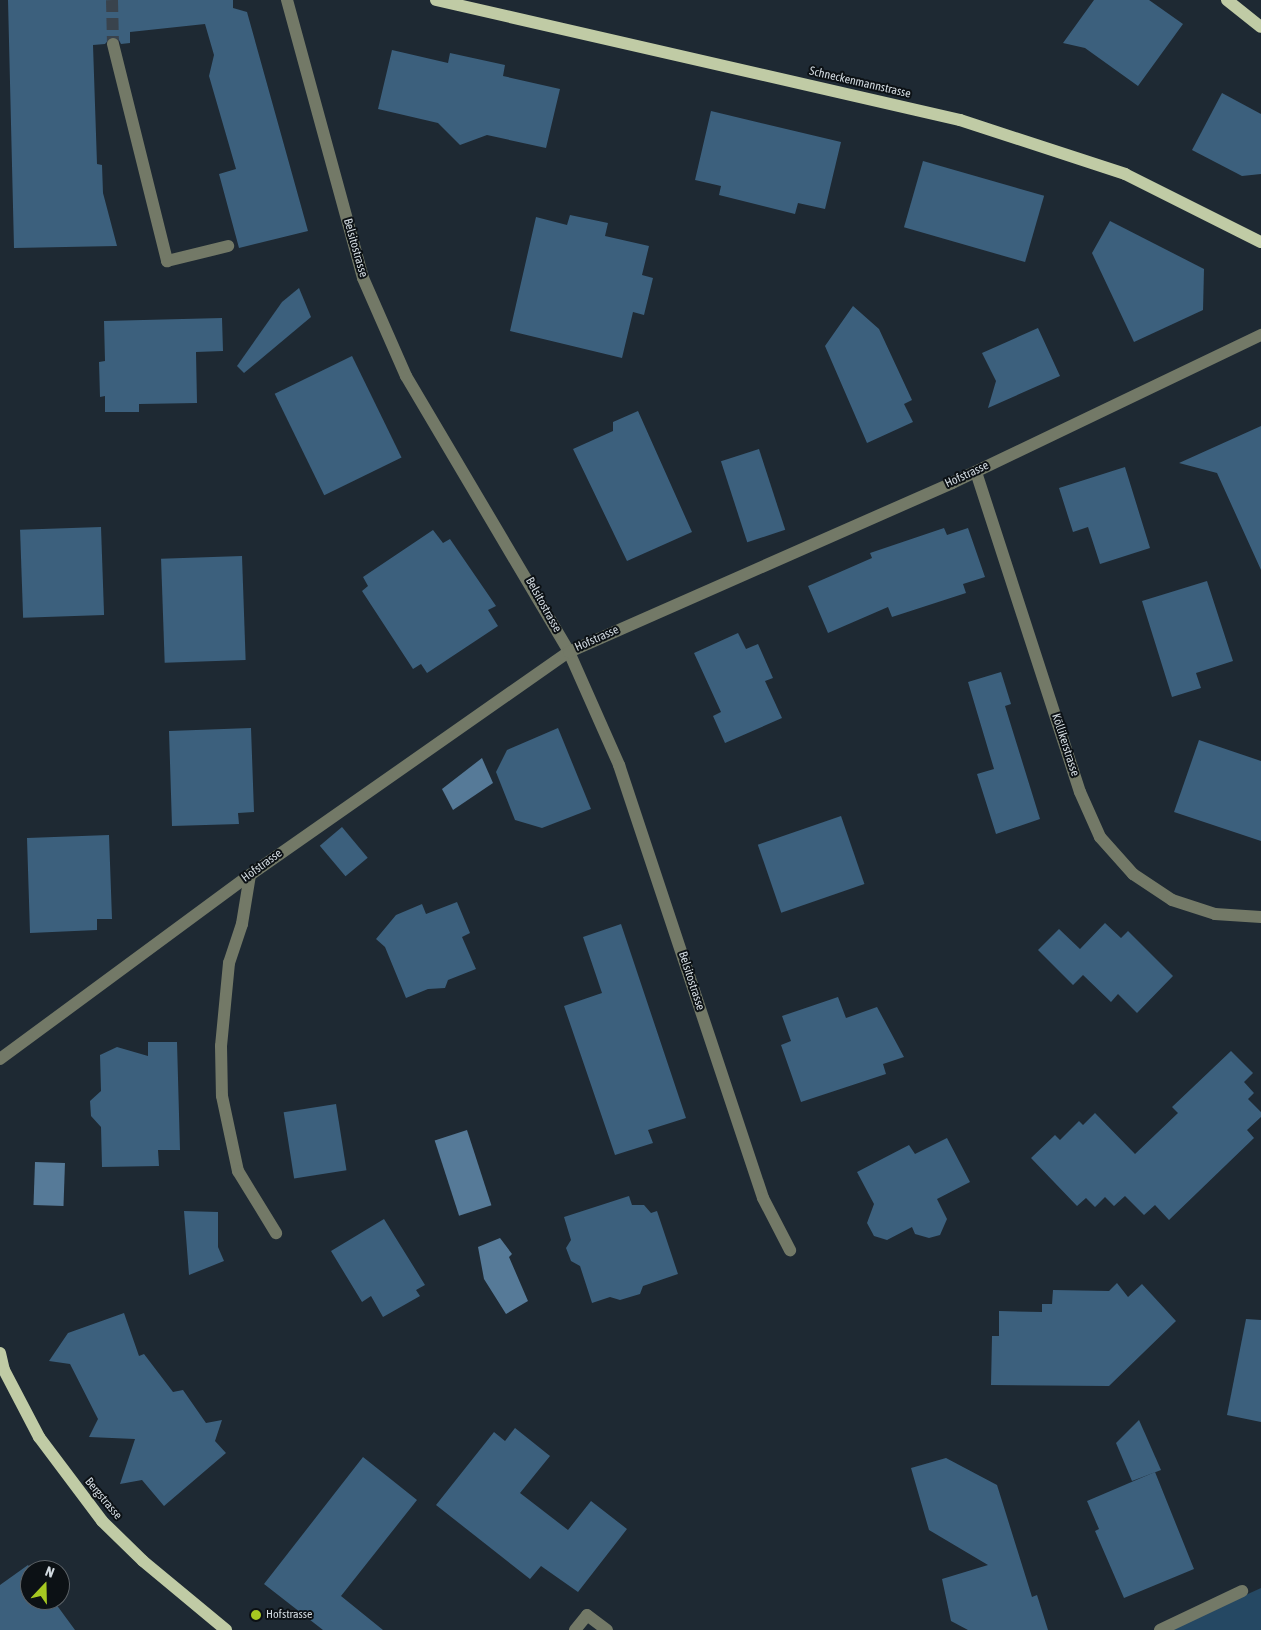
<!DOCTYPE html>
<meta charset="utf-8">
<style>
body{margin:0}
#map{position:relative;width:1261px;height:1630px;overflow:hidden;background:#1e2933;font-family:"Asap Condensed",sans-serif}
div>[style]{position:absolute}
.green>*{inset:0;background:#254863}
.water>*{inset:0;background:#567a98;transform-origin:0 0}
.building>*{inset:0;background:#3c607d;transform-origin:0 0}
.minor-tunnel>*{height:12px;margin-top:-6px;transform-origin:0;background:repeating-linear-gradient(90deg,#39434d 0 12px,transparent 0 18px)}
.minor>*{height:12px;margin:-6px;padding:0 6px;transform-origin:6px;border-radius:6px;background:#737967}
.major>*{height:12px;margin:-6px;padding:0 6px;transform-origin:6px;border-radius:6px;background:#c0cba5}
.dots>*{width:14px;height:14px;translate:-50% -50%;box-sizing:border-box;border:2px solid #0c1115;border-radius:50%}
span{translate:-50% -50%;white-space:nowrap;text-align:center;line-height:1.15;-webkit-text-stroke:4px #0c1115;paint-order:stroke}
.street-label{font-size:12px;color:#d1d9df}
.poi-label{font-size:12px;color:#d1d9df}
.left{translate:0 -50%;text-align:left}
.north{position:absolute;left:20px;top:1560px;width:50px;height:50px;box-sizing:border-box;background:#0c1115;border:1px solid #5b6166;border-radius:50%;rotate:21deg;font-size:14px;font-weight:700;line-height:20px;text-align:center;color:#d1d9df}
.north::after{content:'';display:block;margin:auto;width:18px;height:22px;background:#a6c821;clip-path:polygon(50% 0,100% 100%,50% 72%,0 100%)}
</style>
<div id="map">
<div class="green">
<div style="clip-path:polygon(1261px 1588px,1261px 1630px,1169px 1630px)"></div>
</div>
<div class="water">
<div style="clip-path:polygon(482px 758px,493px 783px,453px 810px,442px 789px)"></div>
<div style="left:467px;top:1130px;width:79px;height:34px;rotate:72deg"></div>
<div style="left:35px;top:1162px;width:30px;height:43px;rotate:2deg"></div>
<div style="clip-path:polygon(500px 1238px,512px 1254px,509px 1257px,528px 1301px,506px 1314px,484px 1279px,478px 1247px)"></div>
</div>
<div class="building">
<div style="clip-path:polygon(8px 0,233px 0,233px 8px,247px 12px,308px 231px,239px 248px,219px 174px,236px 169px,209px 76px,214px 55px,205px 24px,130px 32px,130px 43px,121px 44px,118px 38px,112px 36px,105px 44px,93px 45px,97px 164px,102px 165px,103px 193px,117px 246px,14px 248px)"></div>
<div style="clip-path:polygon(1094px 0,1149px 0,1183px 24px,1138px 86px,1085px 48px,1063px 43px)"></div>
<div style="clip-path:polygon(392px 50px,448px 63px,450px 53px,505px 65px,503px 76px,560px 89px,546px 148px,487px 135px,460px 145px,438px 123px,378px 109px)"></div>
<div style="clip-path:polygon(1222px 93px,1261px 114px,1261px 174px,1242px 176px,1192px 150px)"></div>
<div style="clip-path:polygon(711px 111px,841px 142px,825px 209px,798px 203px,795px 214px,719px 195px,721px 186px,695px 180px)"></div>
<div style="left:923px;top:161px;width:126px;height:69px;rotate:16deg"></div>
<div style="clip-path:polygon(570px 215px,608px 223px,605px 236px,649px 246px,642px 275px,653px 278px,644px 315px,633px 312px,622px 358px,510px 331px,536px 217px,567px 225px)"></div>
<div style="clip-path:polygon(1110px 221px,1204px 269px,1203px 310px,1134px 342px,1092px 253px)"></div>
<div style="clip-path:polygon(299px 288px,311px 317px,244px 373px,237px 366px,282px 302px)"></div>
<div style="clip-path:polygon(853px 306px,879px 329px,912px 400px,904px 404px,913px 422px,867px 443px,825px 346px)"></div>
<div style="clip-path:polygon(222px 318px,223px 351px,196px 352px,197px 403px,139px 404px,139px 412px,105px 412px,105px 396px,100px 397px,99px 362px,105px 361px,104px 321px)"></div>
<div style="clip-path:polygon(1038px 328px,1060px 376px,988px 408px,996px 381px,982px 353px)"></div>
<div style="left:352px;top:356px;width:113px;height:86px;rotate:64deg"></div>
<div style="clip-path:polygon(638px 411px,692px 532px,627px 561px,573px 449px,613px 431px,613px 422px)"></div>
<div style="clip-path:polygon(1261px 426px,1261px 570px,1217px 473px,1179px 463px)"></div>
<div style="left:759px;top:449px;width:85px;height:40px;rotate:72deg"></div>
<div style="clip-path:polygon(1125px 467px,1150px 548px,1100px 564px,1088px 527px,1073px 532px,1059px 488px)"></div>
<div style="left:101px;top:527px;width:88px;height:81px;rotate:88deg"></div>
<div style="clip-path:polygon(944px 528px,947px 535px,968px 528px,985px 577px,963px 584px,966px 593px,892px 617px,888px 607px,828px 633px,808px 586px,872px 558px,870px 553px)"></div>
<div style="clip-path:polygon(433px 530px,443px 543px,450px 539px,496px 606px,488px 610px,498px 626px,427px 673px,421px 664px,413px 669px,362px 591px,368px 586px,363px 577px)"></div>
<div style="left:242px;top:556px;width:104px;height:81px;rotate:88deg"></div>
<div style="clip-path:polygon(1207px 581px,1233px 661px,1196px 673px,1201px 688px,1172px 697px,1142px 601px)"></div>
<div style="clip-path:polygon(738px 633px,746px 649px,758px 644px,773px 678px,765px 681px,782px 718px,725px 743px,713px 716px,721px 712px,694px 653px)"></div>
<div style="clip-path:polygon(1001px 672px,1011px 704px,1005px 706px,1040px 819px,996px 834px,977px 774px,994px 769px,968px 682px)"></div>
<div style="clip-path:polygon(251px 728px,254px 812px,238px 813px,239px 824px,172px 826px,169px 731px)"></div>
<div style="clip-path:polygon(558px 728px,591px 809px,542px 828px,515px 820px,496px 772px,507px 750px)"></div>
<div style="clip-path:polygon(1199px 740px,1261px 761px,1261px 841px,1174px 812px)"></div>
<div style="left:841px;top:816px;width:72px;height:88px;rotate:71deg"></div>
<div style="left:342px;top:827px;width:40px;height:29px;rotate:50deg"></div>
<div style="clip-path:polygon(109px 835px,112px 919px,97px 919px,97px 930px,30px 933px,27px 838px)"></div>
<div style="clip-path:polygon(457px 902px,470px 933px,462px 937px,476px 969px,448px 980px,445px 988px,428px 989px,406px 998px,385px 947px,376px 939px,396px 915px,422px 904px,426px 914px)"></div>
<div style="clip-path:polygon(1105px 923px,1121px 938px,1128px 931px,1173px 976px,1137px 1013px,1118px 994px,1111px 1002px,1083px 975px,1073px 985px,1038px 950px,1059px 929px,1080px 949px)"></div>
<div style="clip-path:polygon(621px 924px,686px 1118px,648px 1130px,653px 1143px,615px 1155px,564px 1006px,602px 993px,583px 937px)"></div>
<div style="clip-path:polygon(838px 997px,846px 1018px,877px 1007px,904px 1057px,883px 1064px,886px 1074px,801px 1102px,781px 1045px,791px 1041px,782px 1016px)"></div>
<div style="clip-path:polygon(148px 1042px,177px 1042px,180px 1150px,158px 1150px,159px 1166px,102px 1167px,101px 1127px,91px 1116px,90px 1101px,101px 1091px,100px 1055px,117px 1047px,148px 1056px)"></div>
<div style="clip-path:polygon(1231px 1051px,1253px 1073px,1244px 1082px,1254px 1093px,1248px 1099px,1261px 1112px,1261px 1117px,1247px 1130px,1254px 1138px,1169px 1220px,1155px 1205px,1144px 1215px,1125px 1196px,1114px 1206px,1105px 1197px,1095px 1207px,1086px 1198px,1077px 1206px,1031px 1158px,1055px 1135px,1060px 1140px,1079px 1121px,1083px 1125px,1095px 1113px,1135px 1154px,1178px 1113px,1172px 1107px)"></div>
<div style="left:336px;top:1104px;width:67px;height:53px;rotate:81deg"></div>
<div style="clip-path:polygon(947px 1138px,970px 1182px,937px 1199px,947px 1219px,940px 1235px,929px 1238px,915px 1234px,912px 1227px,887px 1240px,874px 1236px,867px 1223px,874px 1204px,857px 1172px,909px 1145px,915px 1154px)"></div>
<div style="clip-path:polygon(629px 1196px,632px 1205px,644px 1205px,651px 1213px,657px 1211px,678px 1274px,643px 1286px,640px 1294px,620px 1300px,610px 1297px,592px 1303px,580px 1266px,571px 1261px,566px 1248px,571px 1240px,564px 1217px)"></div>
<div style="clip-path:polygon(184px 1211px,218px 1212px,218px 1247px,224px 1261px,189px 1275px)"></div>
<div style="clip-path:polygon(384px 1219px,425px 1285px,416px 1290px,420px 1296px,383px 1317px,371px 1296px,362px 1302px,331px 1251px)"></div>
<div style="clip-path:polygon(1117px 1283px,1128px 1297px,1142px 1284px,1176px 1321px,1109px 1386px,991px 1385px,992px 1336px,999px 1336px,999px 1311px,1042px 1312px,1042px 1304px,1052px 1304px,1053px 1290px,1109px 1291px)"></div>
<div style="clip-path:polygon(124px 1313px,139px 1356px,144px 1354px,173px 1392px,183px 1390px,206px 1423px,222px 1420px,215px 1441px,226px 1453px,164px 1506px,142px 1480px,120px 1484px,135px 1439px,89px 1437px,98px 1419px,70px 1364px,49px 1361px,68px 1333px)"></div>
<div style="clip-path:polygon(1246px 1319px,1261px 1320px,1261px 1422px,1227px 1415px)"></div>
<div style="clip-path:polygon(1139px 1420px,1161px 1470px,1132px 1481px,1116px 1443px)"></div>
<div style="clip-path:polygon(515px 1428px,550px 1456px,520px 1493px,568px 1530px,591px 1501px,627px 1529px,578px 1592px,541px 1566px,530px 1579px,436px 1505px,494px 1432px,505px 1441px)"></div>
<div style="clip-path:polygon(363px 1457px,417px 1500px,341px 1596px,383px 1630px,323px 1630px,264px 1584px)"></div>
<div style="clip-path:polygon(946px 1458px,997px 1485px,1032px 1597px,1037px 1595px,1048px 1630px,968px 1630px,951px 1621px,942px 1579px,988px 1565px,929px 1530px,911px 1468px)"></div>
<div style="clip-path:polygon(1155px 1472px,1194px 1569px,1124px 1598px,1095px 1531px,1099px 1529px,1087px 1501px)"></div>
<div style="clip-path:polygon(28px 1565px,32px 1570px,30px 1600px,53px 1600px,75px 1630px,0 1630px,0 1585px)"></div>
</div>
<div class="minor-tunnel">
<div style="left:112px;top:0;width:44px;rotate:88.7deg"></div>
</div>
<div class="minor">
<div style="left:287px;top:0;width:288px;rotate:74.7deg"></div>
<div style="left:363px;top:278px;width:107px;rotate:66.3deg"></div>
<div style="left:406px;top:376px;width:321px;rotate:59.4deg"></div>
<div style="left:569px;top:652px;width:124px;rotate:66.1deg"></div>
<div style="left:619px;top:765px;width:456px;rotate:71.6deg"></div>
<div style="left:763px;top:1198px;width:59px;rotate:62.6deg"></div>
<div style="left:113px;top:44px;width:224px;rotate:76deg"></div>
<div style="left:167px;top:261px;width:63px;rotate:-13.8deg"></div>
<div style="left:976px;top:472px;width:336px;rotate:72deg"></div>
<div style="left:1080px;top:792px;width:49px;rotate:66deg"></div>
<div style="left:1100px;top:837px;width:50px;rotate:48.3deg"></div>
<div style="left:1133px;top:874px;width:47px;rotate:33.7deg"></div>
<div style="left:1172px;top:900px;width:45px;rotate:18deg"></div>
<div style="left:1215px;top:914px;width:46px;rotate:3.7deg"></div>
<div style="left:250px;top:875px;width:50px;rotate:99.3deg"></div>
<div style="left:242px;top:924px;width:41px;rotate:108.4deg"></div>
<div style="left:229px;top:963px;width:83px;rotate:95.5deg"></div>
<div style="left:221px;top:1046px;width:50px;rotate:88.9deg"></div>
<div style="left:222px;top:1096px;width:77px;rotate:78deg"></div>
<div style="left:238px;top:1171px;width:73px;rotate:58.5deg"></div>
<div style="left:0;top:1059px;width:310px;rotate:-36.4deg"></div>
<div style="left:250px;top:875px;width:389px;rotate:-35deg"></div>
<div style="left:569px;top:652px;width:419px;rotate:-23.8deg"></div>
<div style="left:952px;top:483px;width:343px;rotate:-25.6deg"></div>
<div style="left:575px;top:1630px;width:19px;rotate:-51deg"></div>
<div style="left:587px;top:1615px;width:25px;rotate:37deg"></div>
<div style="left:1160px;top:1630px;width:91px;rotate:-25.4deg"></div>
</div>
<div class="major">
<div style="left:436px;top:0;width:538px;rotate:12.9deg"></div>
<div style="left:960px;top:120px;width:174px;rotate:18.1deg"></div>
<div style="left:1125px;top:174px;width:152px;rotate:26.6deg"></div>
<div style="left:1227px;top:0;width:43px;rotate:38.5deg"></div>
<div style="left:0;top:1353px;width:17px;rotate:77deg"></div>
<div style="left:4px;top:1370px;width:76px;rotate:62.4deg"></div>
<div style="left:39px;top:1437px;width:105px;rotate:53.1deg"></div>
<div style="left:102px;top:1521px;width:57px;rotate:44.3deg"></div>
<div style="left:143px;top:1561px;width:108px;rotate:39.7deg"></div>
</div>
<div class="dots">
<div style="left:256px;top:1615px;background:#a6c821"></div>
</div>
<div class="street-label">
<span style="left:860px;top:83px;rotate:13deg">Schneckenmannstrasse</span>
<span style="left:355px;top:248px;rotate:74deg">Belsitostrasse</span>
<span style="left:967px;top:475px;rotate:-25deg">Hofstrasse</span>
<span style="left:543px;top:605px;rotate:61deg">Belsitostrasse</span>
<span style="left:597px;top:639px;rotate:-24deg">Hofstrasse</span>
<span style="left:1065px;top:745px;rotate:72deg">Köllikerstrasse</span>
<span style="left:262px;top:866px;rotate:-36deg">Hofstrasse</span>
<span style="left:691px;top:981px;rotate:72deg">Belsitostrasse</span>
<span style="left:103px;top:1499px;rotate:50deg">Bergstrasse</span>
</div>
<div class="poi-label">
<span class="left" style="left:266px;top:1615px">Hofstrasse</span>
</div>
<div class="north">N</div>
</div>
